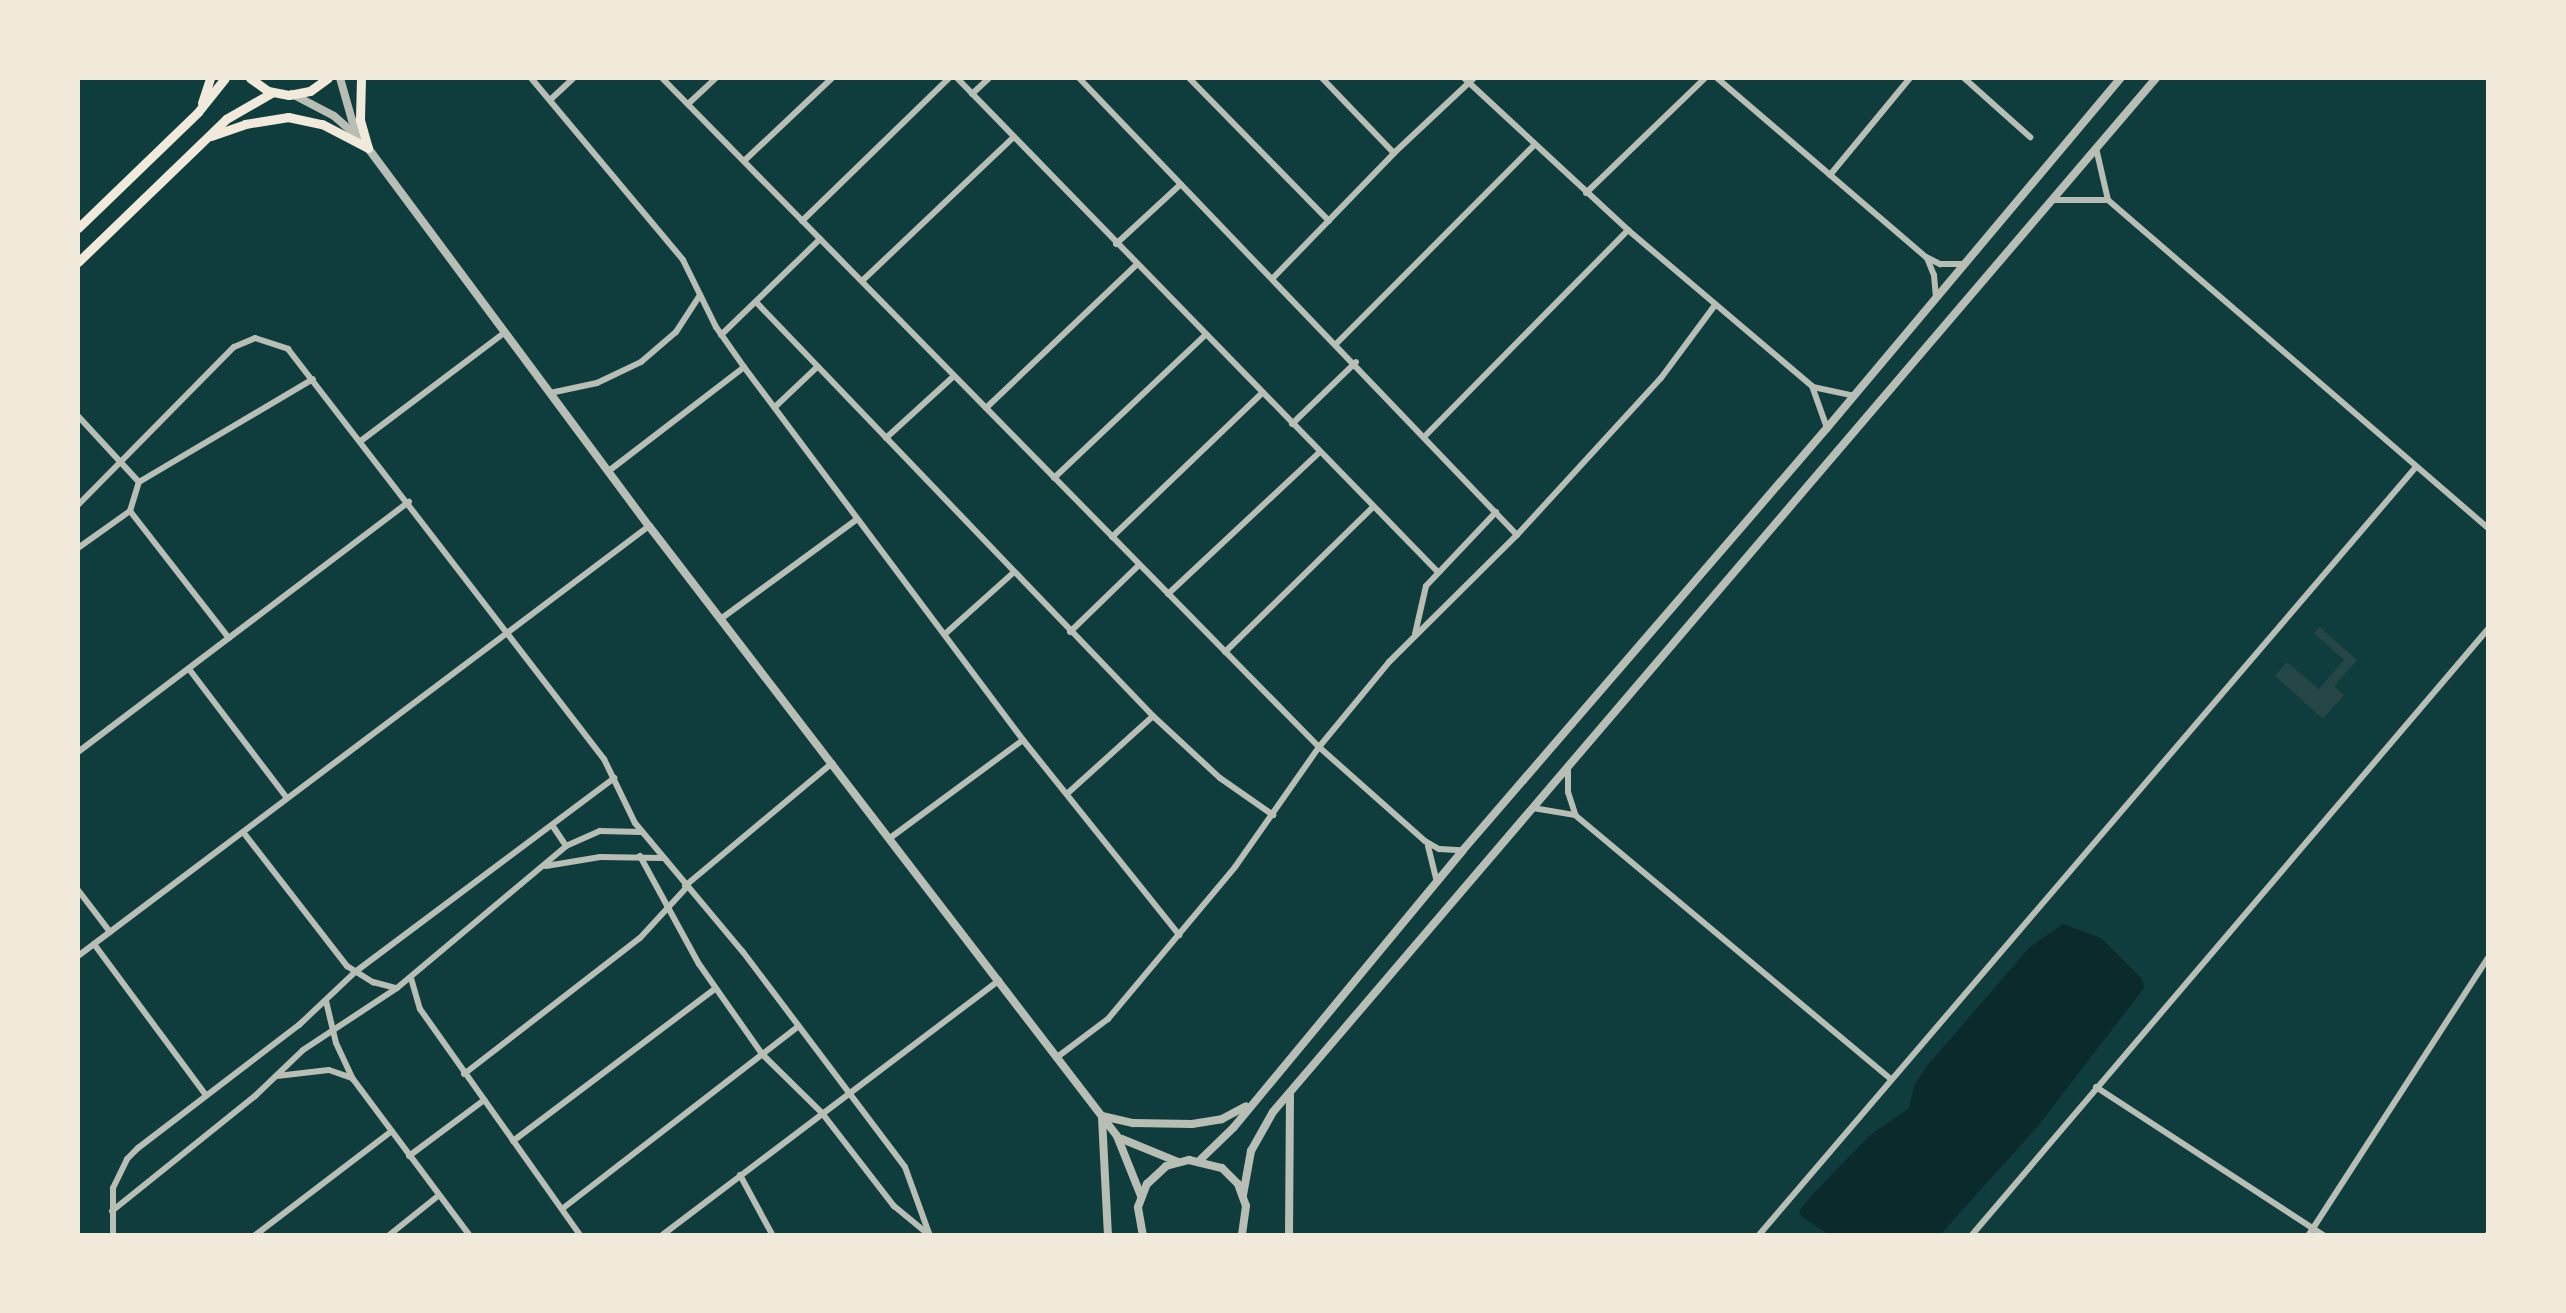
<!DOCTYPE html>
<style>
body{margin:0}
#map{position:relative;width:2566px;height:1313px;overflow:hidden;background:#0f3d3e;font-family:Poppins,sans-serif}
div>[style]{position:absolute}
.green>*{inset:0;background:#244646}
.water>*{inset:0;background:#0a2a2b}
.minor>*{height:6px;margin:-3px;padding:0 3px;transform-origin:3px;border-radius:3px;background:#b8beb3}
.tertiary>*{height:8px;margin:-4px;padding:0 4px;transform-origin:4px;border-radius:4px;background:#b8beb3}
.secondary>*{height:9px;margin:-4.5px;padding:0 4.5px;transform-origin:4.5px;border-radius:4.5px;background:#f1e9da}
span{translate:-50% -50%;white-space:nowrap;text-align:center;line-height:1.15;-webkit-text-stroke:10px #f1e9da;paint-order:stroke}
.frame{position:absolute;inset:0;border:80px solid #f1e9da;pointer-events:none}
</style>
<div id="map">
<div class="green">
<div style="clip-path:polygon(2320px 627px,2357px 660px,2334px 686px,2344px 695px,2323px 719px,2275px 676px,2287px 662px,2319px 689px,2344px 660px,2314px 633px)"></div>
</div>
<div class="water">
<div style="clip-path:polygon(2063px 924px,2101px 938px,2142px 979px,2144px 988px,2038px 1126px,1940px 1235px,1829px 1235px,1802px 1217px,1799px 1212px,1811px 1196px,1870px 1135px,1909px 1108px,1914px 1086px,1926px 1067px,2030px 947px)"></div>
</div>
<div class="minor">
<div style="left:531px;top:78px;width:237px;rotate:50.1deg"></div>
<div style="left:683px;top:260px;width:75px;rotate:63.8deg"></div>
<div style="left:716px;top:327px;width:49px;rotate:55deg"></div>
<div style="left:744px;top:367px;width:466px;rotate:53.2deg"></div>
<div style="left:1023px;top:740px;width:250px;rotate:51.3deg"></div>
<div style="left:662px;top:78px;width:938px;rotate:45.52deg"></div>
<div style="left:1319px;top:747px;width:142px;rotate:41.6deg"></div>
<div style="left:1425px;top:841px;width:16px;rotate:30deg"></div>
<div style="left:1439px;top:849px;width:22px;rotate:3deg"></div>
<div style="left:957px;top:78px;width:688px;rotate:45.77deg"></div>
<div style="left:1079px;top:78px;width:633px;rotate:46.22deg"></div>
<div style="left:1189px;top:78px;width:200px;rotate:45.6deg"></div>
<div style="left:1322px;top:78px;width:104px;rotate:46.2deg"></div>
<div style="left:1464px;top:78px;width:224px;rotate:42.8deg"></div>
<div style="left:1628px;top:230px;width:241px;rotate:40.3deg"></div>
<div style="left:1812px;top:386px;width:45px;rotate:70.3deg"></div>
<div style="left:1717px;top:78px;width:275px;rotate:40.6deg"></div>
<div style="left:1926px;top:257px;width:16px;rotate:27deg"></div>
<div style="left:1940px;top:264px;width:23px"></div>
<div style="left:1964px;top:78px;width:89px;rotate:41.8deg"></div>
<div style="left:972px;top:94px;width:23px;rotate:-43deg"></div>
<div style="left:550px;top:100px;width:33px;rotate:-43deg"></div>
<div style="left:688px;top:104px;width:38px;rotate:-43deg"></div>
<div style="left:2096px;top:148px;width:53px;rotate:77deg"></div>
<div style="left:2108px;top:200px;width:502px;rotate:40.8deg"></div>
<div style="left:744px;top:161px;width:121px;rotate:-43.3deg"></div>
<div style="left:1830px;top:175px;width:126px;rotate:-50.5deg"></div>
<div style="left:1586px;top:193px;width:165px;rotate:-44deg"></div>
<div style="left:2052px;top:200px;width:54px"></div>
<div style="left:802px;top:221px;width:205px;rotate:-44.2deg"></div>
<div style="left:1116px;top:244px;width:88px;rotate:-42.7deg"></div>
<div style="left:1927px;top:258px;width:18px;rotate:68deg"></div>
<div style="left:1934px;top:275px;width:21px;rotate:85deg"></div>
<div style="left:1273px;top:278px;width:174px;rotate:-45.9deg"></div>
<div style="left:1394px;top:153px;width:110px;rotate:-43.2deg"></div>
<div style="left:862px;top:281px;width:209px;rotate:-43.5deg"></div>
<div style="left:756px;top:302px;width:574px;rotate:46.2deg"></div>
<div style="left:1153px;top:716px;width:91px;rotate:42.8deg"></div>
<div style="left:1220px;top:778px;width:65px;rotate:34.9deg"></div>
<div style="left:721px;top:335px;width:138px;rotate:-44.1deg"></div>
<div style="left:1337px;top:343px;width:279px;rotate:-45.1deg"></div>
<div style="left:1813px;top:387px;width:40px;rotate:12deg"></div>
<div style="left:550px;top:393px;width:48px;rotate:-12deg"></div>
<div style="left:597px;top:383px;width:49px;rotate:-25.5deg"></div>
<div style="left:641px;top:362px;width:46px;rotate:-40.6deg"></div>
<div style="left:676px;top:332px;width:44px;rotate:-57deg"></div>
<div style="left:776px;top:406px;width:55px;rotate:-43.5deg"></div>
<div style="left:986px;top:408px;width:207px;rotate:-43.6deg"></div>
<div style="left:78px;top:416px;width:90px;rotate:47.3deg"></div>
<div style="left:1292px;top:424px;width:89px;rotate:-44.1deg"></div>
<div style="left:1426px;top:435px;width:288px;rotate:-45.4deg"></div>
<div style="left:886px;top:438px;width:92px;rotate:-42.4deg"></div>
<div style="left:362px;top:440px;width:178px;rotate:-37deg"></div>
<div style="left:610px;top:470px;width:169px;rotate:-37.5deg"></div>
<div style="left:1054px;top:478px;width:208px;rotate:-43.4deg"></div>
<div style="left:78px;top:505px;width:222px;rotate:-45.4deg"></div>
<div style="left:234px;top:347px;width:23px;rotate:-23deg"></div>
<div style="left:255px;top:338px;width:35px;rotate:18deg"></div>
<div style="left:288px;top:349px;width:518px;rotate:52.38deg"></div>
<div style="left:604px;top:759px;width:71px;rotate:64.2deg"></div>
<div style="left:635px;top:823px;width:168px;rotate:50.1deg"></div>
<div style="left:743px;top:952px;width:269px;rotate:53deg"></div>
<div style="left:905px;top:1167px;width:73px;rotate:70.1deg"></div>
<div style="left:130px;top:511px;width:161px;rotate:52.1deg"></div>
<div style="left:1112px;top:537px;width:208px;rotate:-43.8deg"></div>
<div style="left:78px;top:548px;width:64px;rotate:-35.4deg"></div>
<div style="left:130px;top:511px;width:30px;rotate:-73deg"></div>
<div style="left:139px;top:482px;width:202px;rotate:-30.6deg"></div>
<div style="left:1168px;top:594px;width:208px;rotate:-43.1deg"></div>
<div style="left:722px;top:618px;width:166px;rotate:-36.2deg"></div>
<div style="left:1070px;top:632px;width:96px;rotate:-44.2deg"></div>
<div style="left:945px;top:634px;width:93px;rotate:-41.9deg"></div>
<div style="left:1415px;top:634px;width:49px;rotate:-77.1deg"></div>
<div style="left:1426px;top:586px;width:102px;rotate:-46.6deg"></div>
<div style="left:1225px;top:652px;width:207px;rotate:-44.4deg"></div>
<div style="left:189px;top:669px;width:162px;rotate:52.8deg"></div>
<div style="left:78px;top:752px;width:415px;rotate:-37.1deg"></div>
<div style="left:1568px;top:768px;width:24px;rotate:90deg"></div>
<div style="left:1568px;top:792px;width:23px;rotate:72deg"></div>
<div style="left:1069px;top:792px;width:113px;rotate:-42.1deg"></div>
<div style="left:1533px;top:808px;width:43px;rotate:9.5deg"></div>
<div style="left:1575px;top:815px;width:410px;rotate:39.9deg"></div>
<div style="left:552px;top:825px;width:25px;rotate:56deg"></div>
<div style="left:243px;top:832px;width:170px;rotate:52.2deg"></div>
<div style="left:347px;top:966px;width:31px;rotate:32deg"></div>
<div style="left:373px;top:982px;width:23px;rotate:15deg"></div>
<div style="left:890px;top:838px;width:165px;rotate:-36.4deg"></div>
<div style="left:1428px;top:846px;width:37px;rotate:76deg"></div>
<div style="left:640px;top:856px;width:123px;rotate:61.4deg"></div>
<div style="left:699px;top:964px;width:110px;rotate:55deg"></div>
<div style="left:762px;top:1054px;width:84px;rotate:44.5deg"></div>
<div style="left:822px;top:1113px;width:118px;rotate:52.3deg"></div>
<div style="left:894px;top:1206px;width:44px;rotate:39.5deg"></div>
<div style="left:546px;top:866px;width:55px;rotate:-9.5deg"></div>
<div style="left:600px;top:857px;width:62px;rotate:0.9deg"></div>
<div style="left:685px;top:886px;width:192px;rotate:-39.9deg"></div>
<div style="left:78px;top:890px;width:53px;rotate:52.7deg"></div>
<div style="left:94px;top:944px;width:187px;rotate:53.5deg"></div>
<div style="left:78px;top:956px;width:715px;rotate:-36.98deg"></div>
<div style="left:411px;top:978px;width:32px;rotate:74deg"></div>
<div style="left:420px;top:1009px;width:278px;rotate:54.7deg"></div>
<div style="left:326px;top:1001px;width:43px;rotate:76.6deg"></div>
<div style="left:336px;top:1043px;width:40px;rotate:65deg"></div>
<div style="left:353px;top:1079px;width:196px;rotate:53.3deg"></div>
<div style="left:1056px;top:1058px;width:65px;rotate:-36.9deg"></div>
<div style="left:1108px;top:1019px;width:198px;rotate:-50.1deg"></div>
<div style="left:1235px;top:867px;width:146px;rotate:-55deg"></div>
<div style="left:1319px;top:747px;width:110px;rotate:-50.5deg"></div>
<div style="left:1389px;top:662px;width:180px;rotate:-44.8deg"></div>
<div style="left:1517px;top:535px;width:213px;rotate:-47.5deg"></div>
<div style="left:1661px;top:378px;width:91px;rotate:-53.5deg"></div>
<div style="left:464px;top:1074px;width:222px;rotate:-37.7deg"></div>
<div style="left:640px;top:938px;width:68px;rotate:-47.4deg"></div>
<div style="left:277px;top:1076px;width:52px;rotate:-6.6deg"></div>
<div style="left:329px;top:1070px;width:24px;rotate:19deg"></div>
<div style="left:2096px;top:1087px;width:273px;rotate:33.1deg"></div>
<div style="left:513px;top:1141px;width:253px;rotate:-37deg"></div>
<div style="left:409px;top:1156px;width:94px;rotate:-36.7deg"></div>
<div style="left:740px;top:1175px;width:69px;rotate:61.6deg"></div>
<div style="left:562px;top:1209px;width:299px;rotate:-37.7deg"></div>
<div style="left:112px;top:1211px;width:184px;rotate:-38.8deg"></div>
<div style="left:255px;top:1096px;width:66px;rotate:-43.8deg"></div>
<div style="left:303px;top:1050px;width:113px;rotate:-33.4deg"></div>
<div style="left:397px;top:988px;width:221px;rotate:-40deg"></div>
<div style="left:566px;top:846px;width:37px;rotate:-24deg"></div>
<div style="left:600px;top:831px;width:41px;rotate:1.4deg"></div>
<div style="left:113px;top:1236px;width:48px;rotate:-90deg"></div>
<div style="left:113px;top:1188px;width:32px;rotate:-64deg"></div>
<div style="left:127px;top:1159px;width:16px;rotate:-45deg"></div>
<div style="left:138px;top:1148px;width:203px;rotate:-37.4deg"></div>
<div style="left:299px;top:1025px;width:77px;rotate:-43.4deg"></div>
<div style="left:355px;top:972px;width:324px;rotate:-36.8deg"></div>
<div style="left:254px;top:1236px;width:173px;rotate:-37.3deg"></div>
<div style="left:388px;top:1236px;width:64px;rotate:-38.7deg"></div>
<div style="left:661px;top:1236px;width:424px;rotate:-37.1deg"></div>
<div style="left:1758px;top:1236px;width:1012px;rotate:-49.45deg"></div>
<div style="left:1971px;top:1236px;width:797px;rotate:-49.58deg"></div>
<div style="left:2308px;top:1236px;width:331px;rotate:-57.1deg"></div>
<div style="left:2487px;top:1236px;width:2px;rotate:-63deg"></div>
</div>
<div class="tertiary">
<div style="left:340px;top:78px;width:44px;rotate:74.1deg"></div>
<div style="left:352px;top:120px;width:32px;rotate:60deg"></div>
<div style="left:368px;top:148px;width:471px;rotate:53.4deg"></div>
<div style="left:649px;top:526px;width:769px;rotate:52.5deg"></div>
<div style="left:1117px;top:1136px;width:65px;rotate:68.2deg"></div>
<div style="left:292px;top:94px;width:47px;rotate:27.6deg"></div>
<div style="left:334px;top:116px;width:33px;rotate:41deg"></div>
<div style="left:1122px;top:1139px;width:61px;rotate:22.3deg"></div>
<div style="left:1200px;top:1160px;width:47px;rotate:-44.1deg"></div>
<div style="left:1234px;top:1127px;width:359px;rotate:-50.4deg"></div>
<div style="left:1463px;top:850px;width:557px;rotate:-49.22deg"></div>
<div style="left:1827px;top:428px;width:457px;rotate:-50deg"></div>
<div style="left:1243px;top:1195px;width:45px;rotate:-79.7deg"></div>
<div style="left:1251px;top:1151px;width:45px;rotate:-60.6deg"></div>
<div style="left:1273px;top:1112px;width:1360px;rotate:-49.5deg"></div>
<div style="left:1108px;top:1236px;width:120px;rotate:-92.9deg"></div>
<div style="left:1102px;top:1116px;width:32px;rotate:13deg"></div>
<div style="left:1133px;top:1123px;width:59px;rotate:1deg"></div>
<div style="left:1192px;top:1124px;width:30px;rotate:-9deg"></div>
<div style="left:1222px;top:1119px;width:27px;rotate:-28deg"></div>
<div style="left:1143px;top:1236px;width:29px;rotate:-100deg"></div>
<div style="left:1138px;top:1207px;width:25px;rotate:-69deg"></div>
<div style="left:1147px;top:1184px;width:26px;rotate:-43deg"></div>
<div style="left:1166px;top:1166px;width:24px;rotate:-15deg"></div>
<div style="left:1189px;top:1160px;width:34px;rotate:14deg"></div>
<div style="left:1222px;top:1168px;width:23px;rotate:45deg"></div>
<div style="left:1238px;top:1184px;width:23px;rotate:70deg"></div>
<div style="left:1246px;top:1206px;width:30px;rotate:98deg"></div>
<div style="left:1289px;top:1236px;width:141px;rotate:-89.6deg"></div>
</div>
<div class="secondary">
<div style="left:250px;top:78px;width:22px;rotate:36deg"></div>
<div style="left:268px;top:91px;width:21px;rotate:11deg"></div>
<div style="left:289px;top:95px;width:21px;rotate:-11deg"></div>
<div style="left:310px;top:91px;width:22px;rotate:-36deg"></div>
<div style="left:361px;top:78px;width:42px;rotate:91.4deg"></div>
<div style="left:360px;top:120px;width:29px;rotate:74deg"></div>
<div style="left:202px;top:103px;width:26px;rotate:-72deg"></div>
<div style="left:211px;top:136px;width:36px;rotate:-19deg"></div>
<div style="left:245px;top:124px;width:44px;rotate:-9.2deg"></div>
<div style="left:288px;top:117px;width:35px;rotate:12deg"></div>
<div style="left:322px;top:124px;width:52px;rotate:27.6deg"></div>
<div style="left:78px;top:228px;width:167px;rotate:-44deg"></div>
<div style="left:198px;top:112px;width:43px;rotate:-51.5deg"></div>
<div style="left:78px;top:262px;width:206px;rotate:-44deg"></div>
<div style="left:226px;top:119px;width:54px;rotate:-29.9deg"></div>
</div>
<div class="frame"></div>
</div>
